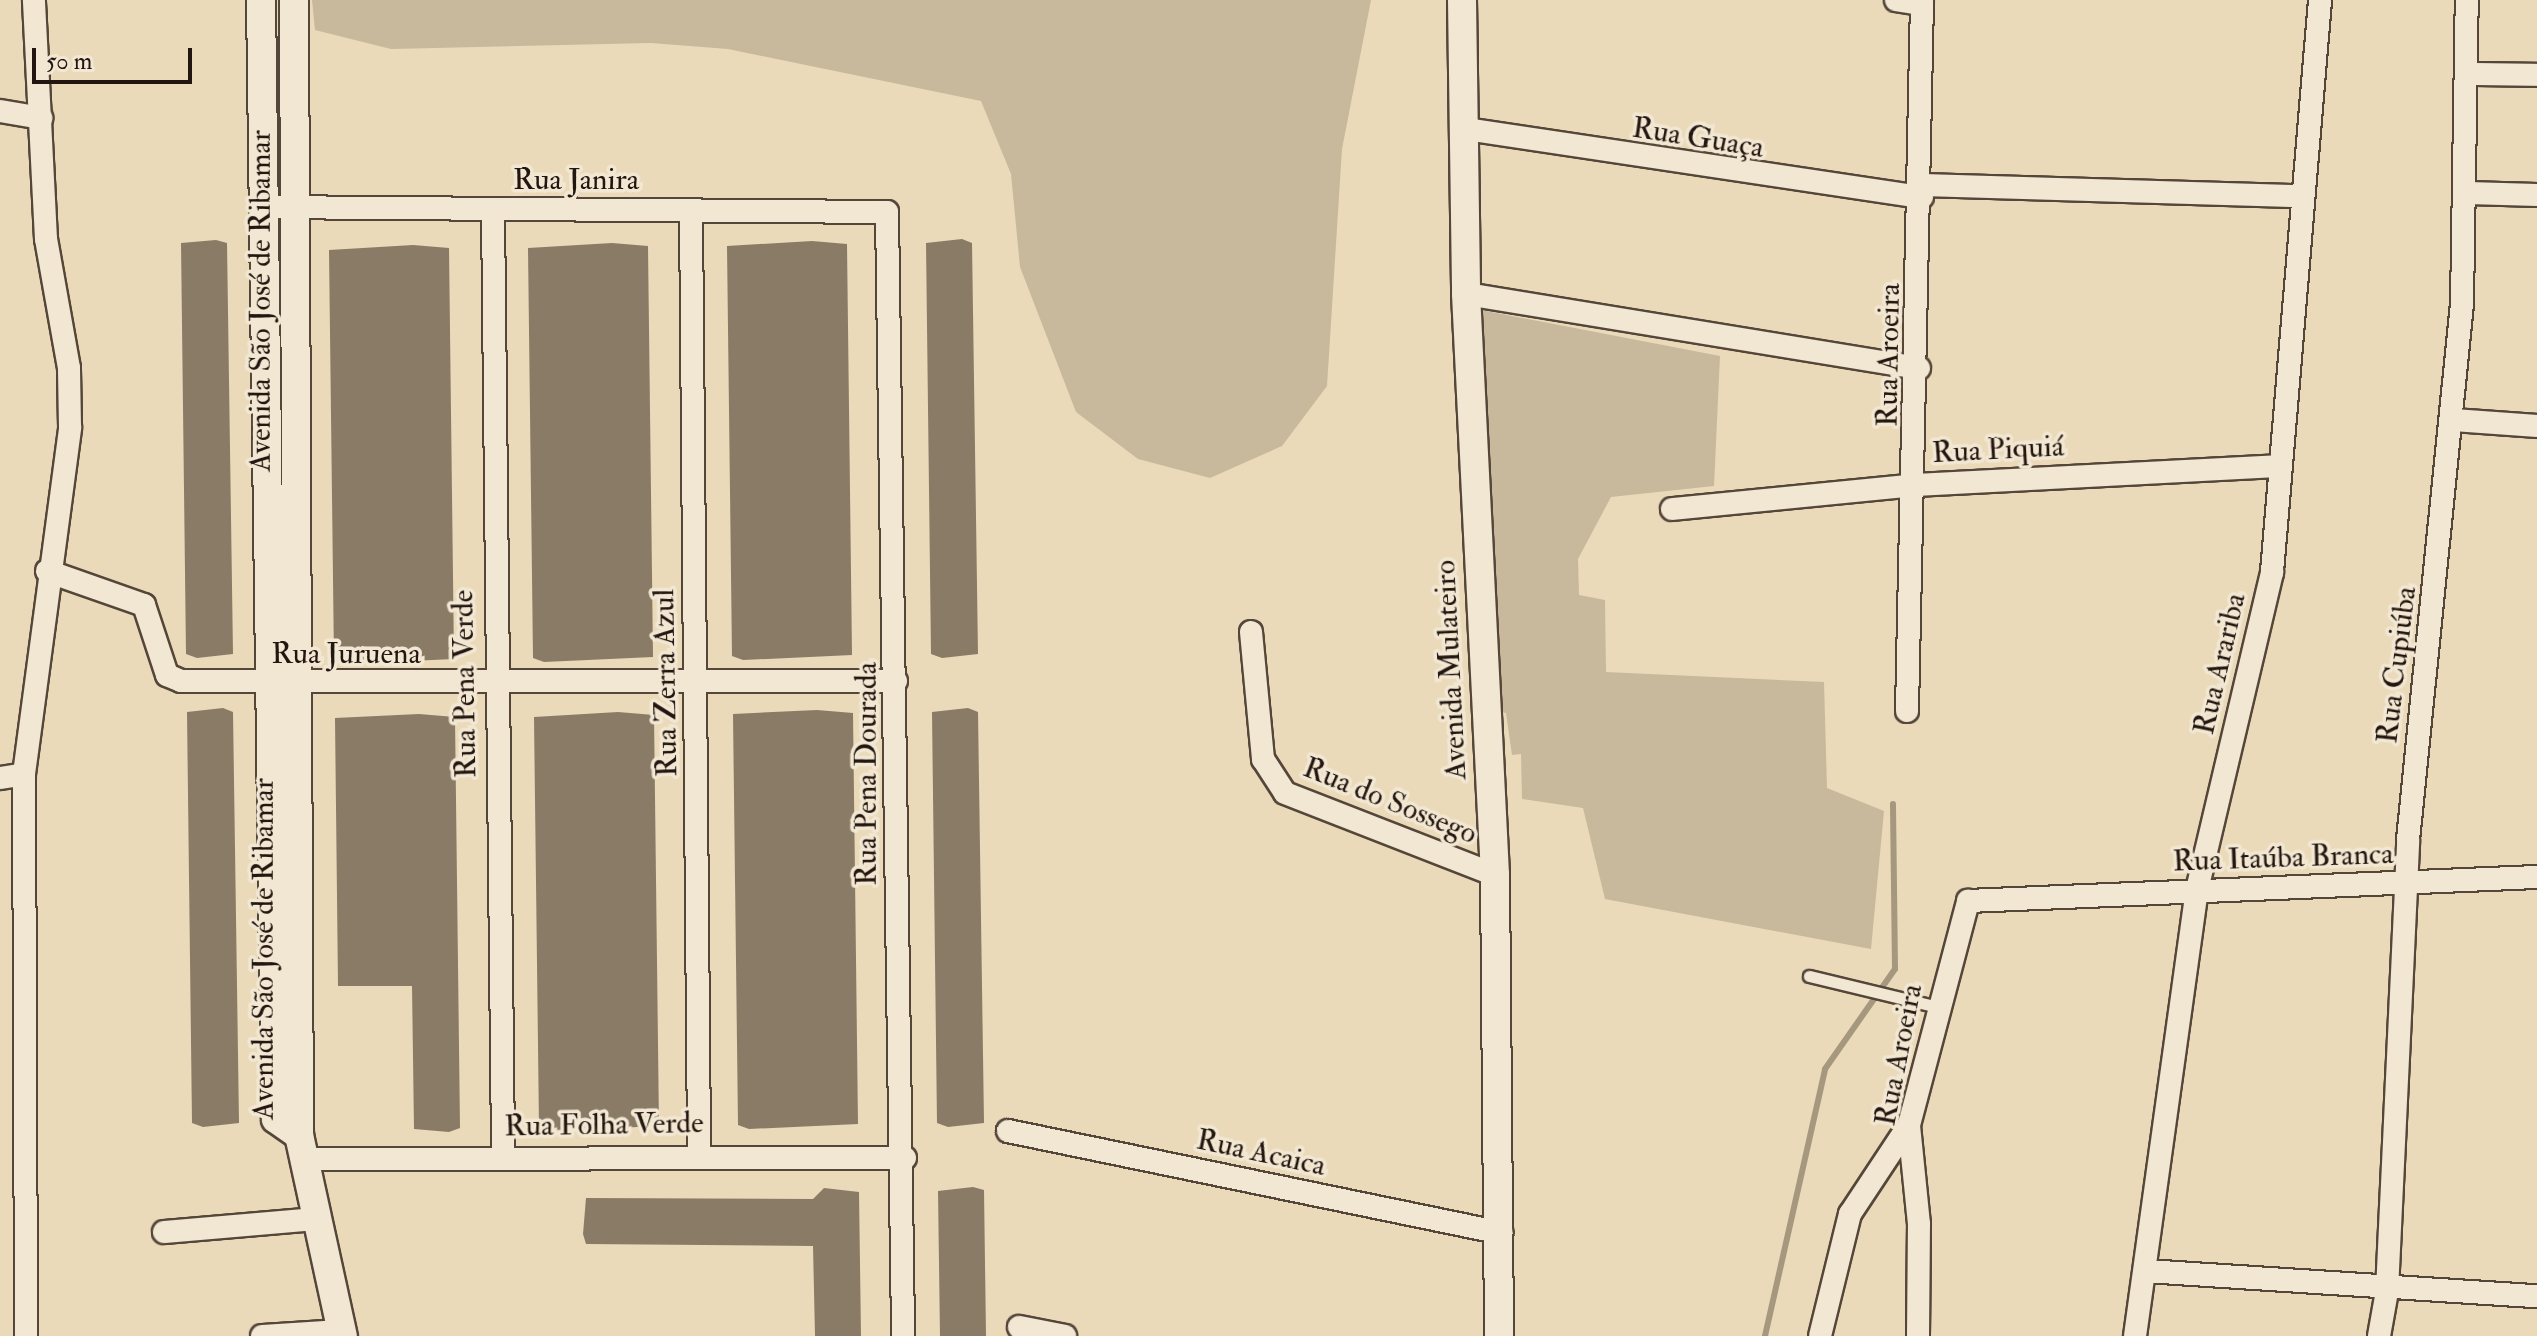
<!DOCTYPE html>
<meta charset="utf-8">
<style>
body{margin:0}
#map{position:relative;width:2537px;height:1336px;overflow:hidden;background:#eadab9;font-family:"IM FELL Double Pica",serif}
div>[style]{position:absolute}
.green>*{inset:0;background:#c8b99c}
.stream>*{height:6px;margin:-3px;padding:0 3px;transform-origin:3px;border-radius:3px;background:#a6977f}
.building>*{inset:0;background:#8a7b67}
.roads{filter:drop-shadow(2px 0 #55463a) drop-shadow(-2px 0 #55463a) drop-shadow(0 2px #55463a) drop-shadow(0 -2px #55463a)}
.service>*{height:11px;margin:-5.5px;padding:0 5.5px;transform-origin:5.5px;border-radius:5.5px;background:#f1e7d2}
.minor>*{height:22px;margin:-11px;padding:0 11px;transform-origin:11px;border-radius:11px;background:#f1e7d2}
.tertiary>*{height:28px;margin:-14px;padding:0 14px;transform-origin:14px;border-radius:14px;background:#f1e7d2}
span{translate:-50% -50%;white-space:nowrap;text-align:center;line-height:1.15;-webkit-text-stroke:7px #f1e7d2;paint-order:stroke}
.street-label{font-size:30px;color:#23150f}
.scale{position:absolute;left:32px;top:48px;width:160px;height:36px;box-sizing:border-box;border:4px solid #23150f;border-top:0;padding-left:10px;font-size:24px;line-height:28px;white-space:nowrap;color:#23150f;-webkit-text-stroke:6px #f1e7d2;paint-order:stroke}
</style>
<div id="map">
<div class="green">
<div style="clip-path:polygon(312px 0,1371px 0,1342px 149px,1327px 386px,1282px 446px,1210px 478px,1138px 459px,1076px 412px,1020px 267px,1011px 174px,981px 101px,728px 49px,651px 43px,391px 49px,315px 30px)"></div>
<div style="clip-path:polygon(1481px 310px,1720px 356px,1714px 486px,1611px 497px,1578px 559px,1579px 595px,1605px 600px,1606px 672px,1824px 682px,1827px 788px,1884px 811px,1871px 949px,1605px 899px,1583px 808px,1522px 799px,1521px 754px,1512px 755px,1506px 713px,1494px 711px)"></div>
</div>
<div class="stream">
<div style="left:1765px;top:1336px;width:274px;rotate:-77.3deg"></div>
<div style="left:1825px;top:1069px;width:122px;rotate:-55deg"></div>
<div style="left:1895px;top:969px;width:165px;rotate:-90.7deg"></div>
</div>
<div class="building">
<div style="clip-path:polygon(962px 239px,972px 243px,978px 654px,942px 658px,931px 654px,926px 243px)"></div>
<div style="clip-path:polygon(216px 240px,227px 243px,233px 654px,197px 658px,186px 654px,181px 243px)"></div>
<div style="clip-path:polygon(812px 241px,847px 244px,852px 655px,743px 660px,732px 656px,727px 246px)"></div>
<div style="clip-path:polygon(612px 243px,648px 246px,653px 657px,544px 662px,533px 658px,528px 248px)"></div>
<div style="clip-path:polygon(413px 245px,449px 248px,454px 659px,345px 664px,334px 660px,329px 250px)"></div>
<div style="clip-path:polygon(223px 708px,233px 712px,239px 1123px,203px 1127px,192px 1123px,187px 712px)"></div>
<div style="clip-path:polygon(968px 708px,978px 712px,984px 1123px,948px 1127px,937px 1123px,932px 712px)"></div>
<div style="clip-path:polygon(817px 710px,853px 713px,858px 1124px,749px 1129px,738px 1125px,733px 714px)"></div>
<div style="clip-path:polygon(618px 712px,654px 715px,659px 1126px,550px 1131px,539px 1127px,534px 717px)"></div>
<div style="clip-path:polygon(419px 714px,455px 717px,460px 1128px,449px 1132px,414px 1129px,412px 986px,338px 986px,335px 718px)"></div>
<div style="clip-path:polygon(973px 1187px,984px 1190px,986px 1336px,940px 1336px,938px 1191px)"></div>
<div style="clip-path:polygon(824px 1188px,859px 1192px,861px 1336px,815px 1336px,813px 1246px,586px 1244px,583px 1234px,586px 1198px,813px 1199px)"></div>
</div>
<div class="roads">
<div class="service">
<div style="left:1809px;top:976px;width:133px;rotate:13.5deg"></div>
</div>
<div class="minor">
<div style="left:1896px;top:0;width:26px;rotate:9deg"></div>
<div style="left:2468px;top:74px;width:69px;rotate:0.8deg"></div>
<div style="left:0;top:111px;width:42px;rotate:9.7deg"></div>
<div style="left:1466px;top:129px;width:461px;rotate:8.5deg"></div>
<div style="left:1923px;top:185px;width:377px;rotate:1.7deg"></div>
<div style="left:2468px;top:193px;width:69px;rotate:1.7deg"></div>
<div style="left:263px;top:207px;width:624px;rotate:0.46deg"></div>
<div style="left:887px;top:212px;width:1124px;rotate:89.18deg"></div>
<div style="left:493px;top:210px;width:946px;rotate:89.39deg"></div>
<div style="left:691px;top:211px;width:943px;rotate:89.51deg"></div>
<div style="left:1466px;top:294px;width:459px;rotate:9.3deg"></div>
<div style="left:2454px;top:420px;width:83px;rotate:4.1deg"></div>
<div style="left:1672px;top:509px;width:246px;rotate:-5.6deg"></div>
<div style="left:1917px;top:485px;width:364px;rotate:-3deg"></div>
<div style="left:47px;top:571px;width:103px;rotate:19.3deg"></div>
<div style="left:144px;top:605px;width:74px;rotate:71.8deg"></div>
<div style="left:167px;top:675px;width:15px;rotate:23deg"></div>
<div style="left:181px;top:681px;width:715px"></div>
<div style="left:1251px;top:632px;width:128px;rotate:84.6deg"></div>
<div style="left:1263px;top:759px;width:40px;rotate:57.1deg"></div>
<div style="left:1285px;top:793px;width:225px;rotate:21.3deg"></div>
<div style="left:1907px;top:711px;width:711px;rotate:-88.79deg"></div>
<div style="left:0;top:778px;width:24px;rotate:-9deg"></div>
<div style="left:1008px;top:1131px;width:504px;rotate:11.67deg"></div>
<div style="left:304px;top:1159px;width:601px;rotate:-0.1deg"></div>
<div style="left:164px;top:1232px;width:153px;rotate:-4.9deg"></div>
<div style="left:2146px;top:1271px;width:392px;rotate:3.7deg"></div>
<div style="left:1019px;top:1327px;width:47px;rotate:11.1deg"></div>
<div style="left:26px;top:1336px;width:562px;rotate:-90.2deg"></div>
<div style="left:24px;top:774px;width:350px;rotate:-82.4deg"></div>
<div style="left:70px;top:427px;width:59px;rotate:-91deg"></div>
<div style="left:69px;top:368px;width:131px;rotate:-100.1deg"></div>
<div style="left:46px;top:239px;width:239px;rotate:-92.9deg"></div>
<div style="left:262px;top:1336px;width:79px;rotate:-3.6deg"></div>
<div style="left:1820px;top:1336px;width:126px;rotate:-76.2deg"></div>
<div style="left:1850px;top:1214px;width:107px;rotate:-56.5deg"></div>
<div style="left:1918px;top:1336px;width:112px;rotate:-89.5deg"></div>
<div style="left:1919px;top:1224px;width:100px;rotate:-95.8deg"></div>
<div style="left:1909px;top:1125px;width:232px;rotate:-75.2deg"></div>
<div style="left:1968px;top:901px;width:570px;rotate:-2.42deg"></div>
<div style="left:2135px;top:1336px;width:446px;rotate:-82.1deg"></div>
<div style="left:2196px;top:894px;width:331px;rotate:-76.7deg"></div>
<div style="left:2272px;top:572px;width:574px;rotate:-85.2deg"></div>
<div style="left:2379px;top:1336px;width:46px;rotate:-79.9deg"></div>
<div style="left:2387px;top:1291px;width:451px;rotate:-87.3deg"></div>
<div style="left:2408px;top:840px;width:539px;rotate:-84.25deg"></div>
<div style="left:2462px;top:304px;width:304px;rotate:-89.1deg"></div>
</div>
<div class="tertiary">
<div style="left:261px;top:0;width:1119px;rotate:89.23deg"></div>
<div style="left:276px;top:1119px;width:28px;rotate:35deg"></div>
<div style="left:294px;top:0;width:1135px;rotate:89.75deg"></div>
<div style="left:1462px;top:0;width:294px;rotate:89.2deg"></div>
<div style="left:1466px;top:294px;width:582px;rotate:87.14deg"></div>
<div style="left:1495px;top:875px;width:461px;rotate:89.5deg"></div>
<div style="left:299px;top:1135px;width:206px;rotate:77.7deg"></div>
</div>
</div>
<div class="street-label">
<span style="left:1698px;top:138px;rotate:9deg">Rua Guaça</span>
<span style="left:576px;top:180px">Rua Janira</span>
<span style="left:261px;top:301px;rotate:-90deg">Avenida São José de Ribamar</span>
<span style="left:1889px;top:355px;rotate:-89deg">Rua Aroeira</span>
<span style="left:1998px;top:450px;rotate:-3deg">Rua Piquiá</span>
<span style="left:346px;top:654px">Rua Juruena</span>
<span style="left:2220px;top:664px;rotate:-77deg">Rua Arariba</span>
<span style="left:2397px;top:665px;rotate:-83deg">Rua Cupiúba</span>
<span style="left:1451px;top:670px;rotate:-93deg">Avenida Mulateiro</span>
<span style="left:666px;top:683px;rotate:-91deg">Rua Zerra Azul</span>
<span style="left:465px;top:684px;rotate:-91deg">Rua Pena Verde</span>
<span style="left:867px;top:774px;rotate:-90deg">Rua Pena Dourada</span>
<span style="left:1390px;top:801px;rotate:22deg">Rua do Sossego</span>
<span style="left:2283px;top:858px;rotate:-2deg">Rua Itaúba Branca</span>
<span style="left:264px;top:949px;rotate:-90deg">Avenida São José de Ribamar</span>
<span style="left:1899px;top:1055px;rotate:-79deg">Rua Aroeira</span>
<span style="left:604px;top:1125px;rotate:-1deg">Rua Folha Verde</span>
<span style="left:1261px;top:1153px;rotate:12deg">Rua Acaica</span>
</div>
<div class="scale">50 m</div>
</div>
